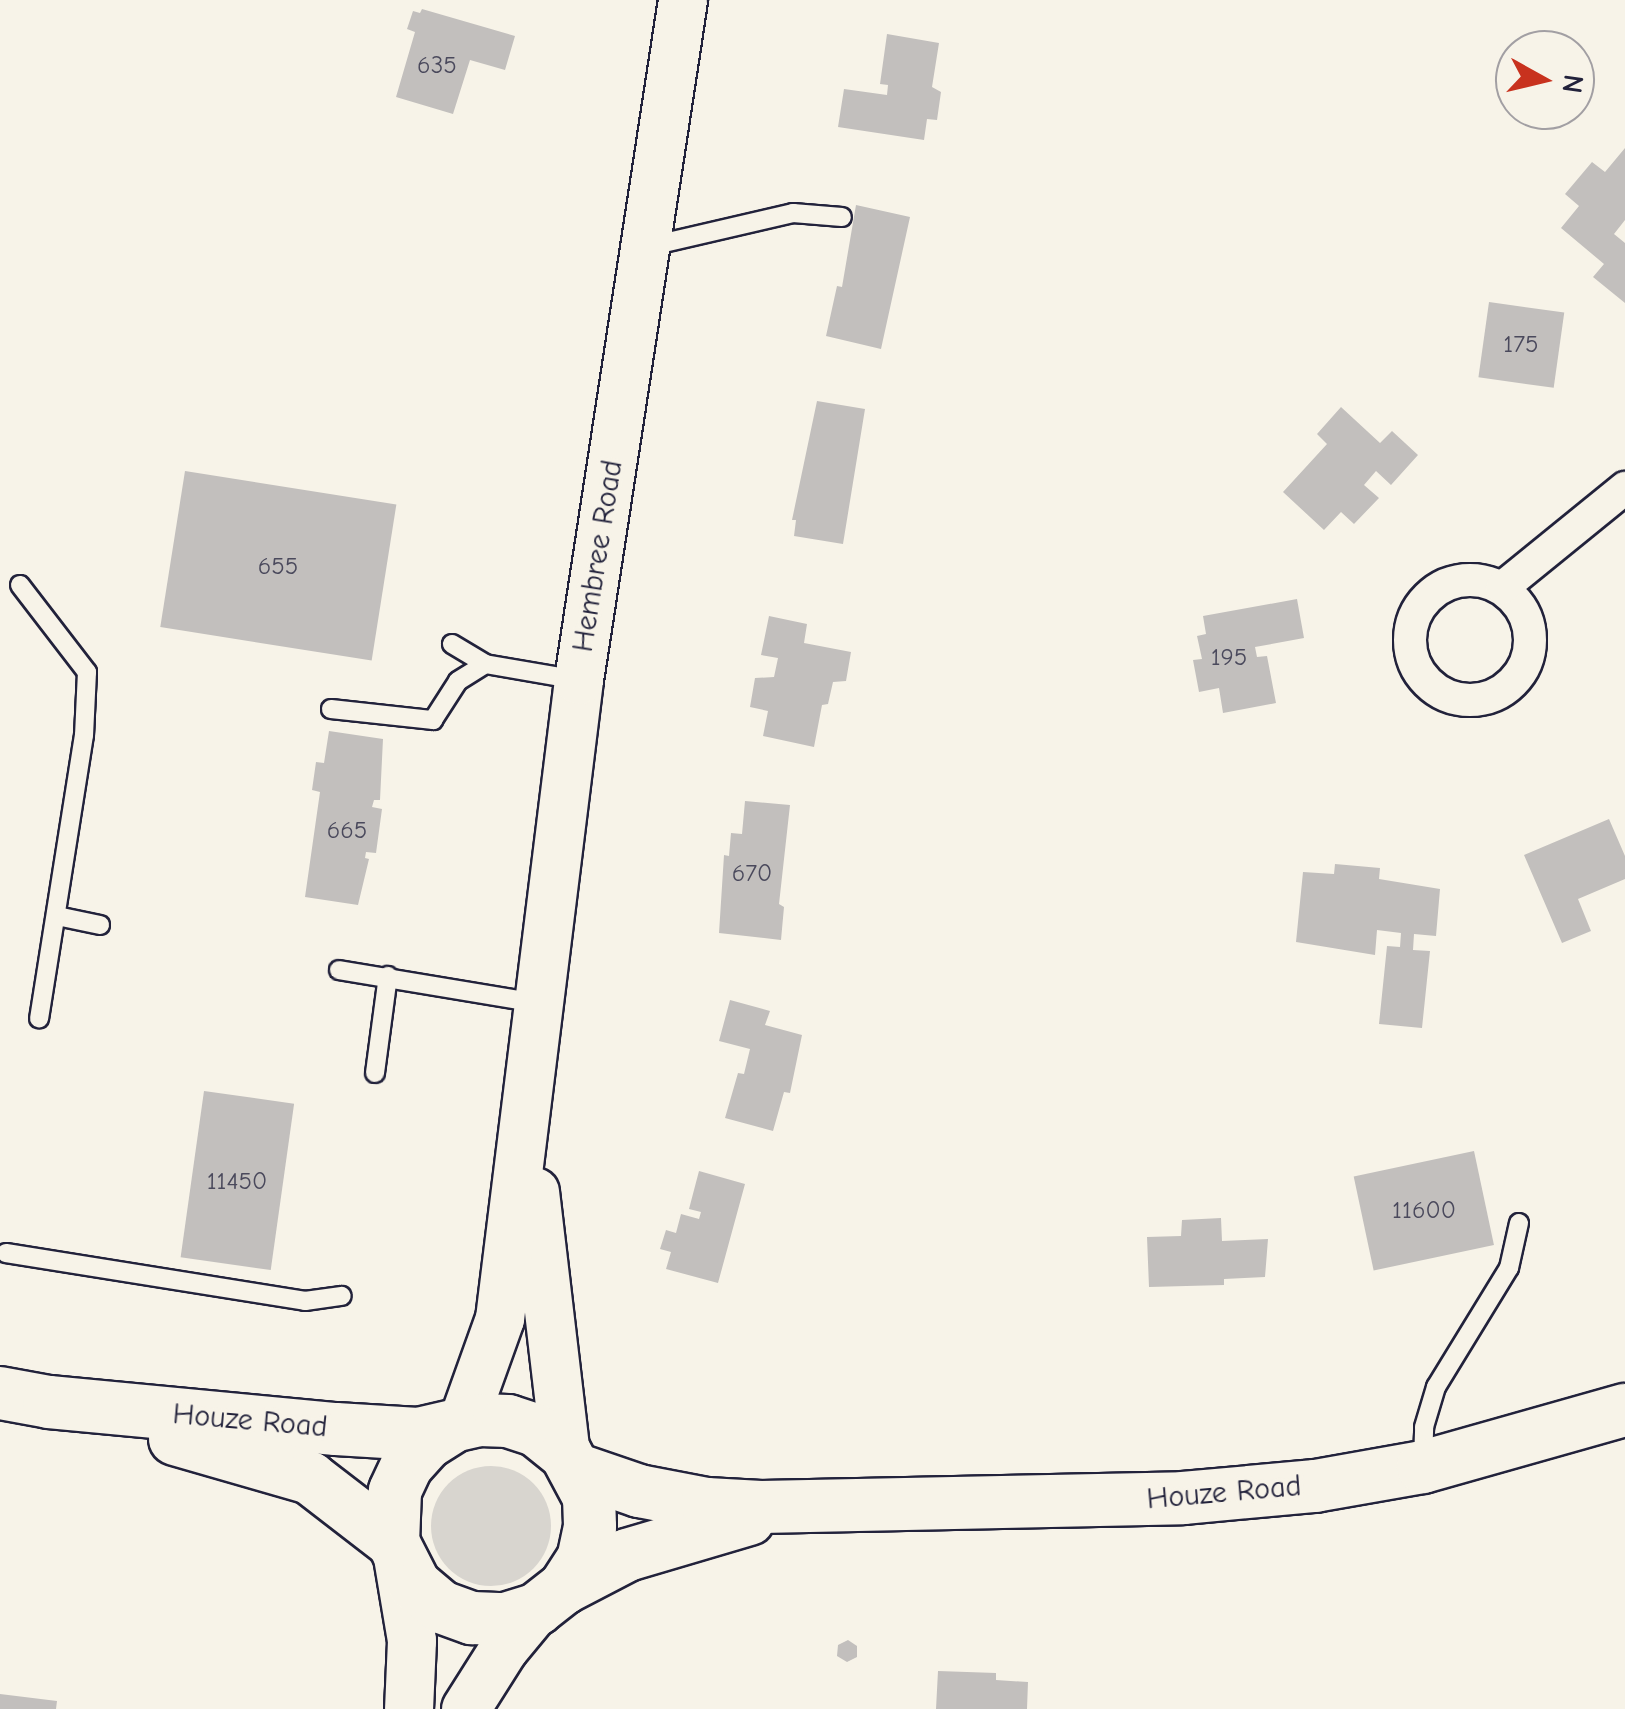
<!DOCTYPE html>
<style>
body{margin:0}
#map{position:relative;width:1625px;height:1709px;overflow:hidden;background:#f7f3e8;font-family:"Comic Neue",sans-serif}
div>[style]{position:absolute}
.green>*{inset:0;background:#d8d5cf}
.round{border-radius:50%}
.building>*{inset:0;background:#c2bfbd;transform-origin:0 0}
.roads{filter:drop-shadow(2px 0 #22223b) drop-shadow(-2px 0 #22223b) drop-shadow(0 2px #22223b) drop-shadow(0 -2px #22223b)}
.lane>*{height:18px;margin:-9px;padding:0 9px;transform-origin:9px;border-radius:9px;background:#f7f3e8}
.street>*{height:32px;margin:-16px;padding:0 16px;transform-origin:16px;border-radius:16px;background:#f7f3e8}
.street>.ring{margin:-16px;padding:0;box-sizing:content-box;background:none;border:32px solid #f7f3e8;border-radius:50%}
.secondary>*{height:48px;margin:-24px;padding:0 24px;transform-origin:24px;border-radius:24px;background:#f7f3e8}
.primary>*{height:52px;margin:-26px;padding:0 26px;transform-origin:26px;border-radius:26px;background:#f7f3e8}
span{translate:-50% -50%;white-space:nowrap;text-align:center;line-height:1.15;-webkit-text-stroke:8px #f7f3e8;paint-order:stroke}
.number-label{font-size:25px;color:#4a495c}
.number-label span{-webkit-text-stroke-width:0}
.street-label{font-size:30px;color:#22223b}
.north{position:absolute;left:1495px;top:30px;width:100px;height:100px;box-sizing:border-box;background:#f7f3e8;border:2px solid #a29fa3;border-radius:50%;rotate:98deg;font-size:28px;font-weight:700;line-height:40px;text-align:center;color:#22223b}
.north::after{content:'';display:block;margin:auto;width:35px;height:45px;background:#c8321e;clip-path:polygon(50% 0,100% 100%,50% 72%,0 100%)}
</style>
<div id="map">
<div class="green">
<div class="round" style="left:431px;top:1466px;width:120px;height:120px"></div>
</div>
<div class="building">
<div style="clip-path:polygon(422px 9px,515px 36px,505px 70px,470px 60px,453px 114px,396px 97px,415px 32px,407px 29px,413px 11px,420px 13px)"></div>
<div style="clip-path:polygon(887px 34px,939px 43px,932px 87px,941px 92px,937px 120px,927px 119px,924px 140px,838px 127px,844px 89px,887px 95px,888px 85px,880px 84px)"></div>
<div style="clip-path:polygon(1625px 148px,1625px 220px,1614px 234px,1625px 243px,1625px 303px,1593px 277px,1604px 264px,1561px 228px,1579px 206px,1565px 194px,1592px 162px,1605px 172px)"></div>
<div style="clip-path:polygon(856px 205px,910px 217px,881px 349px,826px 336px,837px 286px,842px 287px)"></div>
<div style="left:1489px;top:302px;width:76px;height:76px;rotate:8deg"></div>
<div style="clip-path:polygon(817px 401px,865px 409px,843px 544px,794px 536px,796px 520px,792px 520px)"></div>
<div style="clip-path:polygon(1341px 407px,1380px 443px,1392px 431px,1418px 455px,1391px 485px,1376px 471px,1364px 485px,1379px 498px,1354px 524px,1341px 512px,1324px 530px,1283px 492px,1327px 444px,1317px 434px)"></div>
<div style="left:185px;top:471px;width:214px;height:158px;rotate:9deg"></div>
<div style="clip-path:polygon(1297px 599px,1304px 638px,1255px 647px,1257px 657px,1267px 656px,1276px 703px,1223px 713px,1219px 688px,1199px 692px,1193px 660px,1202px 659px,1197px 636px,1206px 634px,1203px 616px)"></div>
<div style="clip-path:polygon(769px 616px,807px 624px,804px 643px,851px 652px,846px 681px,833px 682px,828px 704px,822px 705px,814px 747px,763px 736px,768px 711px,750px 707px,755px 678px,774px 677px,778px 658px,761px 655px)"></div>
<div style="clip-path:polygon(329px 731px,383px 739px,380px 800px,374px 800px,372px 807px,382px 809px,376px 853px,366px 852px,365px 858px,369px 859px,358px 905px,305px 897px,320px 792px,312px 790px,316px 762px,324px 763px)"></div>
<div style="clip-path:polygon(745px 801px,790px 805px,779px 904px,784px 907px,781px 940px,719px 933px,724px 855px,729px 856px,731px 833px,742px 834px)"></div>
<div style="clip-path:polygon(1609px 819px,1625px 856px,1625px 879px,1578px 899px,1591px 931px,1562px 943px,1524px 855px)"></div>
<div style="clip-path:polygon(1335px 864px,1380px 868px,1379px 879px,1440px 889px,1436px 936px,1414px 934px,1413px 950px,1430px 951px,1422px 1028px,1379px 1024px,1387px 946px,1400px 947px,1401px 933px,1377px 930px,1375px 955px,1296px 942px,1303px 872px,1334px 874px)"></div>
<div style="clip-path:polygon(730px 1000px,770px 1011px,765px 1025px,802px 1035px,790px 1093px,784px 1092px,773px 1131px,725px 1118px,738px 1073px,744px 1074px,750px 1049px,719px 1041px)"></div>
<div style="left:204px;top:1091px;width:91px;height:168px;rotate:8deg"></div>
<div style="left:1474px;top:1151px;width:96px;height:123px;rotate:78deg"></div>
<div style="clip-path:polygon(699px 1171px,745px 1184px,718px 1283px,666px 1269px,671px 1252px,660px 1249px,666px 1230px,676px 1233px,681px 1214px,699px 1219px,701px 1212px,689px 1209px)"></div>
<div style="clip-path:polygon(1221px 1218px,1222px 1241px,1268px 1239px,1265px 1277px,1224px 1279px,1224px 1285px,1149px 1287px,1147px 1237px,1181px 1236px,1182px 1220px)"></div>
<div style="clip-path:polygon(848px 1640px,857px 1646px,857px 1657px,847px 1662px,837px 1656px,838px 1645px)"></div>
<div style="clip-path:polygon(938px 1671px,996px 1673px,996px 1680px,1028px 1682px,1027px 1709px,936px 1709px)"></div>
<div style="clip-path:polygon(0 1694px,57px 1701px,56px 1709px,0 1709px)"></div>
</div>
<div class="roads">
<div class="lane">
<div style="left:651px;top:246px;width:146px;rotate:-13.1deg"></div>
<div style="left:793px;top:213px;width:49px;rotate:4.7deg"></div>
<div style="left:20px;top:585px;width:110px;rotate:52.4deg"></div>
<div style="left:87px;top:672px;width:63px;rotate:92.7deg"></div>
<div style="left:84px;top:735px;width:287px;rotate:99deg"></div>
<div style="left:452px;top:644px;width:39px;rotate:31deg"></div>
<div style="left:485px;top:664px;width:95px;rotate:9.7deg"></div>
<div style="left:331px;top:709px;width:103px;rotate:6.2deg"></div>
<div style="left:433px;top:720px;width:46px;rotate:-57.3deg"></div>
<div style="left:458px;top:681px;width:32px;rotate:-32deg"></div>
<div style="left:57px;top:916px;width:44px;rotate:11.8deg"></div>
<div style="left:339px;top:970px;width:200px;rotate:9.5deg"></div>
<div style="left:375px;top:1073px;width:98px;rotate:-82.4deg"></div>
<div style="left:6px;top:1253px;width:303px;rotate:9.1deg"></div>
<div style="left:305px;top:1301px;width:37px;rotate:-8deg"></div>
<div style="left:1423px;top:1461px;width:34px;rotate:-88deg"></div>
<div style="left:1424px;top:1427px;width:42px;rotate:-73.3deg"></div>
<div style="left:1436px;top:1387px;width:140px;rotate:-58.5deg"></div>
<div style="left:1509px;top:1268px;width:46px;rotate:-77.5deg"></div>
</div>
<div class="street">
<div class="ring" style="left:1410px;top:580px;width:88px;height:88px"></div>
<div style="left:1502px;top:588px;width:159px;rotate:-39.1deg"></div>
</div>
<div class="secondary">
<div style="left:535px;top:1192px;width:264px;rotate:83.3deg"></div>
<div style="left:462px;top:1425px;width:113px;rotate:-70.3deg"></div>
<div style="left:500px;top:1319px;width:644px;rotate:-82.95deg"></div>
<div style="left:579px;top:680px;width:688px;rotate:-81.3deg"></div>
<div style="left:398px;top:1557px;width:85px;rotate:80.5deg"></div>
<div style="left:412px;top:1641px;width:68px;rotate:92.5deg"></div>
<div style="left:466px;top:1709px;width:71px;rotate:-57.7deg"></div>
<div style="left:504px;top:1649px;width:52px;rotate:-50.5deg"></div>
</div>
<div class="primary">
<div style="left:0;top:1393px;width:50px;rotate:10.4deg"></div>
<div style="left:49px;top:1402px;width:288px;rotate:5.4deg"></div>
<div style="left:336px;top:1429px;width:82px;rotate:3.5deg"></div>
<div style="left:418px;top:1434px;width:63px;rotate:-12.9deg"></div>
<div style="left:479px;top:1420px;width:29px;rotate:2deg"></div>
<div style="left:508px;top:1421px;width:29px;rotate:18deg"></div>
<div style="left:536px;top:1430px;width:38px;rotate:39deg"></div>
<div style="left:566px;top:1454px;width:49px;rotate:61.9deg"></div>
<div style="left:589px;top:1497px;width:30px;rotate:88deg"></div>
<div style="left:590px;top:1527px;width:33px;rotate:102deg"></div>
<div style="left:583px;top:1559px;width:35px;rotate:123deg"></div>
<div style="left:451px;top:1428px;width:28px;rotate:148deg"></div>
<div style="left:427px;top:1443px;width:30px;rotate:132deg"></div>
<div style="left:407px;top:1465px;width:29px;rotate:115deg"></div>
<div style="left:395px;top:1491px;width:51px;rotate:92.2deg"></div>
<div style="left:393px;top:1542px;width:48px;rotate:62.9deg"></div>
<div style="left:415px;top:1585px;width:34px;rotate:40deg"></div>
<div style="left:441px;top:1607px;width:33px;rotate:20deg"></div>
<div style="left:472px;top:1618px;width:33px;rotate:2deg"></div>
<div style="left:505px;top:1619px;width:34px;rotate:-17deg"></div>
<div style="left:537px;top:1609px;width:34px;rotate:-38deg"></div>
<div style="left:564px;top:1588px;width:71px;rotate:-27.6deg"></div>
<div style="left:627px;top:1555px;width:127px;rotate:-16.4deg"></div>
<div style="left:175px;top:1439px;width:141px;rotate:16.1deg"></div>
<div style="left:310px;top:1478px;width:105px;rotate:37.6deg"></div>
<div style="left:578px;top:1470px;width:65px;rotate:19deg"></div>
<div style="left:639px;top:1491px;width:69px;rotate:10.8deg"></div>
<div style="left:707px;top:1504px;width:54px;rotate:3.2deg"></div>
<div style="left:761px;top:1507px;width:422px;rotate:-1.2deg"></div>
<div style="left:1183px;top:1498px;width:133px;rotate:-5.2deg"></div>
<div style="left:1315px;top:1486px;width:110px;rotate:-10deg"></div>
<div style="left:1423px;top:1467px;width:210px;rotate:-15.8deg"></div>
</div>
</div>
<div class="number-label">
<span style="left:437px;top:65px">635</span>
<span style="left:1521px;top:344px">175</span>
<span style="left:278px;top:566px">655</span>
<span style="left:1229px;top:657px">195</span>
<span style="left:347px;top:830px">665</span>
<span style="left:752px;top:873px">670</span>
<span style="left:237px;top:1181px">11450</span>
<span style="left:1424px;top:1210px">11600</span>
</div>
<div class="street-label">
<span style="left:598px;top:556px;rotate:-81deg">Hembree Road</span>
<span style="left:250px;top:1421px;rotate:5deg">Houze Road</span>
<span style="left:1224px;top:1493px;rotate:-5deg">Houze Road</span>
</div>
<div class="north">N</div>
</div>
